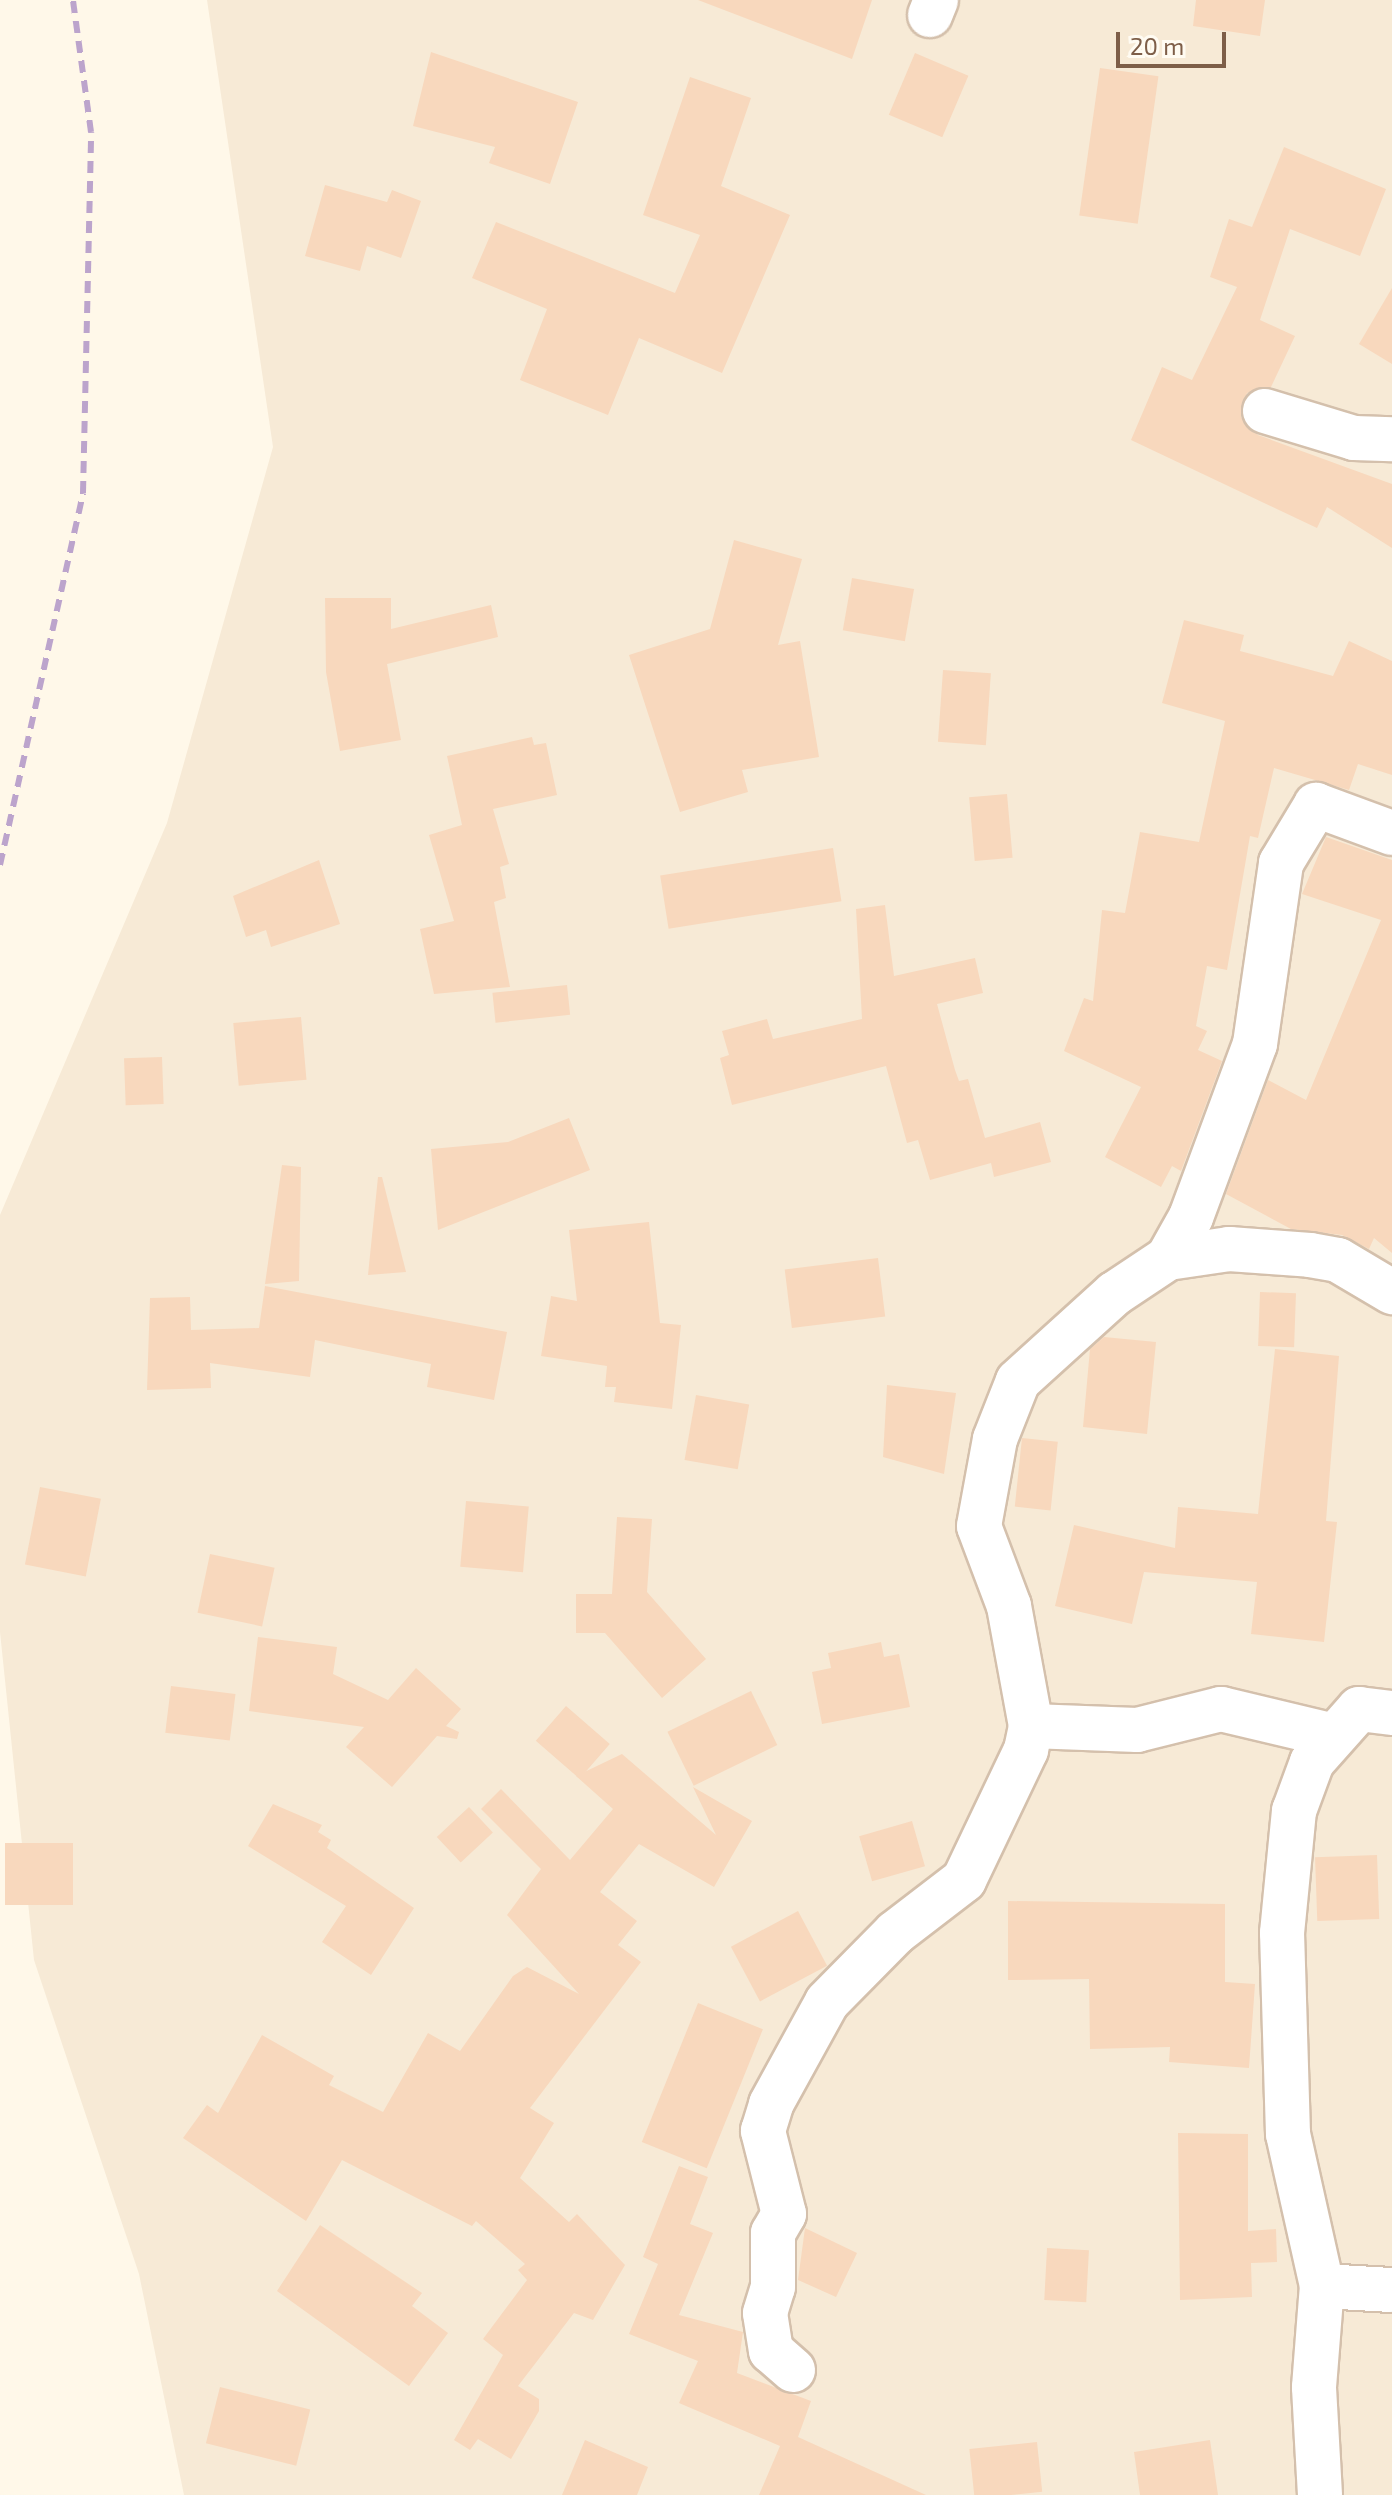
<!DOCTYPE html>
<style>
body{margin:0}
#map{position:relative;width:1392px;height:2495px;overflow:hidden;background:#fff8e9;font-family:"Exo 2",sans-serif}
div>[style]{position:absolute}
.residential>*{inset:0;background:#f7ead6}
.building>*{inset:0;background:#f8d8bd;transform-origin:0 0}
.roads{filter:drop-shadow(2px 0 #d4c0ac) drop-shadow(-2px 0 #d4c0ac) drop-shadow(0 2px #d4c0ac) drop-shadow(0 -2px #d4c0ac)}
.minor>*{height:44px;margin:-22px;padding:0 22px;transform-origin:22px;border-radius:22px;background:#fff}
.rail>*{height:6px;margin-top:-3px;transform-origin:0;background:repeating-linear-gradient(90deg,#bca4cc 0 12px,transparent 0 20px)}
span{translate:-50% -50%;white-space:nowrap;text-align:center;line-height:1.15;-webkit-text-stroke:8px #fffbf2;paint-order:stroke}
.scale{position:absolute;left:1116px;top:32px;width:110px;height:36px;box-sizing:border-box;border:4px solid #7e5e48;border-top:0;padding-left:10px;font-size:24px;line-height:28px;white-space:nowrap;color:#7e5e48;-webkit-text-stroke:6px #fffbf2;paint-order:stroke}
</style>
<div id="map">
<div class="residential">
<div style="clip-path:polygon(207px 0,1392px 0,1392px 2495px,184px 2495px,139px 2274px,34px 1960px,0 1632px,0 1215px,167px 823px,273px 447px)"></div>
</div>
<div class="building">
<div style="clip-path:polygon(698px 0,872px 0,852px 59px)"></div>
<div style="clip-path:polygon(1196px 0,1265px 0,1260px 36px,1193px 26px)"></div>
<div style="clip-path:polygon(431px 52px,578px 102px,550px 184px,489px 163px,495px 147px,413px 126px)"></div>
<div style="left:915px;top:53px;width:58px;height:67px;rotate:23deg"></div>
<div style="left:1100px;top:68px;width:59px;height:149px;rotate:8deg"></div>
<div style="clip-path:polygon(690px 77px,751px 98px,721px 186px,790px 215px,722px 373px,639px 338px,608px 415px,520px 380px,547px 309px,472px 278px,496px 222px,675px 293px,700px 235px,643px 215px)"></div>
<div style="clip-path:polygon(1284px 147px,1386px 189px,1360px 256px,1290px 229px,1260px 320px,1295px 336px,1271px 387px,1247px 393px,1241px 417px,1258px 435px,1392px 484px,1392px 548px,1327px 507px,1317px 528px,1131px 440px,1162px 367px,1192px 380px,1237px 287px,1210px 277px,1229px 219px,1252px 227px)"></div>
<div style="clip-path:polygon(325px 185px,387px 202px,392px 190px,421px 201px,401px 258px,367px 246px,360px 271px,305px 256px)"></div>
<div style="clip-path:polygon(1392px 288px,1392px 364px,1359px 344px)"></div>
<div style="clip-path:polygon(734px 540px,802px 559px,778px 645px,800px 641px,819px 757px,742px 770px,748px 792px,680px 812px,629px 655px,710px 629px)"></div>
<div style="left:852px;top:578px;width:63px;height:53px;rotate:10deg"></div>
<div style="clip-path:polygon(325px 598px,391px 598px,391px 629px,491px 605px,498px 637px,387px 664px,401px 740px,340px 751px,326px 672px)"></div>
<div style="clip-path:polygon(1184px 620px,1244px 635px,1240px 651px,1333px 676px,1349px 641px,1392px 661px,1392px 775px,1358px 764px,1349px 790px,1274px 768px,1258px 838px,1250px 836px,1227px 970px,1207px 966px,1196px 1026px,1207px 1031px,1198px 1050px,1222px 1061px,1181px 1171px,1172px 1166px,1161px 1187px,1105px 1157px,1141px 1087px,1064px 1051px,1084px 998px,1093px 1001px,1102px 910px,1125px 913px,1140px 832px,1199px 842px,1225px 721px,1162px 703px)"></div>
<div style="left:943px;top:670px;width:48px;height:72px;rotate:4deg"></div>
<div style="clip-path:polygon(532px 737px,534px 745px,546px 743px,557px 795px,493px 809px,509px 864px,500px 867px,506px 898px,494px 902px,510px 987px,434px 994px,420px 929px,454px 921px,429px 835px,462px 825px,447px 756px)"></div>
<div style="left:1007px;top:794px;width:64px;height:38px;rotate:85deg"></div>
<div style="clip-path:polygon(1326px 837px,1392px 860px,1392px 1253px,1374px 1238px,1369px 1249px,1342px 1235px,1291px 1229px,1226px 1194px,1268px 1080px,1306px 1100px,1381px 920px,1302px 894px)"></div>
<div style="left:833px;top:848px;width:54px;height:175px;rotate:81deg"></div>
<div style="clip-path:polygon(319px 860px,340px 924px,271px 947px,266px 930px,246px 937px,233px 896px)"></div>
<div style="clip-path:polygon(885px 905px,894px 976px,975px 958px,983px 993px,937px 1004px,955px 1070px,959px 1081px,968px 1079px,985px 1138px,1040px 1122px,1051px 1162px,994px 1177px,991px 1163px,930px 1180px,918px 1140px,907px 1143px,886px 1066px,732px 1105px,720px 1058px,729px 1055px,722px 1031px,767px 1019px,773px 1039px,862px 1019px,856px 909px)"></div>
<div style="left:567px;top:985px;width:30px;height:75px;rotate:84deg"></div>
<div style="left:301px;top:1017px;width:63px;height:68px;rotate:85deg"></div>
<div style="left:162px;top:1057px;width:47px;height:38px;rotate:88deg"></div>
<div style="clip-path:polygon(569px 1118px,590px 1170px,438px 1230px,431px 1149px,508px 1142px)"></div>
<div style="clip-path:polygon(282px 1165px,301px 1167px,299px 1281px,265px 1284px)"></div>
<div style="clip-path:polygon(378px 1177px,382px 1177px,406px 1272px,368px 1275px)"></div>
<div style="clip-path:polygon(649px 1222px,660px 1323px,681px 1325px,672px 1409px,614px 1402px,616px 1387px,605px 1387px,607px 1366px,541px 1356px,551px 1296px,577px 1301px,569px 1230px)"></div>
<div style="left:878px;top:1258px;width:59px;height:94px;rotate:83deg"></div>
<div style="clip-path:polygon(265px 1286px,507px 1332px,494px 1400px,427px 1387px,431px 1364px,315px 1340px,310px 1377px,210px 1363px,211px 1388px,147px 1390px,150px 1298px,190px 1297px,191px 1330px,259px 1328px)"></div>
<div style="left:1260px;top:1292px;width:36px;height:54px;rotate:2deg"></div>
<div style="clip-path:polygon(1104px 1337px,1156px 1342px,1147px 1434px,1083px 1427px,1090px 1349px)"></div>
<div style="clip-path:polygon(1275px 1349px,1339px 1356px,1326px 1521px,1337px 1522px,1324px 1642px,1251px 1634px,1257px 1582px,1144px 1572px,1132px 1624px,1055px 1606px,1074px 1525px,1175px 1548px,1178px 1507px,1258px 1514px)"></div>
<div style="clip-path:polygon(887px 1385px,956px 1393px,944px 1474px,883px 1457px)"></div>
<div style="left:696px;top:1395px;width:54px;height:66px;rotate:10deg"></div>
<div style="left:1022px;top:1438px;width:36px;height:69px;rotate:6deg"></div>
<div style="left:40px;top:1487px;width:62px;height:79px;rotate:11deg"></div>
<div style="left:466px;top:1501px;width:63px;height:66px;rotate:5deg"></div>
<div style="clip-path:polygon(617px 1517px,652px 1519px,647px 1592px,706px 1659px,662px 1698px,605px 1633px,576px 1633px,576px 1594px,612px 1594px)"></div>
<div style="left:210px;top:1554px;width:66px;height:60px;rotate:12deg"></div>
<div style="clip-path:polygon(258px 1637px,337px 1647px,333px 1674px,388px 1700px,416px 1668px,461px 1709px,446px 1726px,459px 1732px,457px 1739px,437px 1736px,392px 1787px,346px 1747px,364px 1727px,249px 1711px)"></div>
<div style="clip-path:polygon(881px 1642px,884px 1657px,899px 1654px,910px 1707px,822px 1724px,812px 1672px,831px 1668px,828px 1653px)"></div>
<div style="left:171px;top:1686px;width:65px;height:47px;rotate:7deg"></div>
<div style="left:751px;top:1691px;width:60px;height:93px;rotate:64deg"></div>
<div style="left:566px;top:1706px;width:58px;height:46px;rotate:41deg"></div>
<div style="clip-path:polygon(622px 1754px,716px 1835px,693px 1787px,752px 1821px,714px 1887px,639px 1844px,600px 1892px,637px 1921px,618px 1945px,641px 1962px,530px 2108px,554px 2123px,520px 2178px,569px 2222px,577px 2214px,625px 2265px,593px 2320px,574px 2313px,518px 2386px,539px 2399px,539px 2411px,511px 2459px,478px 2439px,470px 2450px,454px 2440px,503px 2355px,483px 2339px,527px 2280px,518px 2270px,525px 2264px,476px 2221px,472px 2226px,342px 2160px,306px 2221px,183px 2138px,207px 2105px,218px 2113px,262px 2035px,334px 2076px,329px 2085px,383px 2112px,428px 2033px,460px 2051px,513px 1976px,527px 1967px,579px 1994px,507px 1915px,541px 1869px,481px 1809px,501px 1789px,570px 1860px,613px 1809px,576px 1776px)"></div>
<div style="clip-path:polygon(273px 1804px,322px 1825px,318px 1832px,331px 1840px,327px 1848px,414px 1908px,371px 1975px,322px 1942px,346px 1906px,248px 1846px)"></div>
<div style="left:469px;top:1807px;width:35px;height:44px;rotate:47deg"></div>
<div style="left:912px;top:1821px;width:47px;height:55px;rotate:74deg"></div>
<div style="left:73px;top:1843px;width:62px;height:68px;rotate:90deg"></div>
<div style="left:1377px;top:1855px;width:64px;height:62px;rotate:88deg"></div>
<div style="clip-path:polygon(1008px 1901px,1225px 1904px,1225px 1982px,1255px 1984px,1249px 2068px,1169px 2062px,1170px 2047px,1090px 2049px,1089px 1979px,1008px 1980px)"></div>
<div style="left:798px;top:1911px;width:62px;height:76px;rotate:62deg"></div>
<div style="left:698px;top:2003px;width:70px;height:150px;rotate:22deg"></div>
<div style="clip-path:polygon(1178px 2133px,1248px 2134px,1248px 2231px,1276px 2229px,1277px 2262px,1251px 2263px,1252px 2297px,1180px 2300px)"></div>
<div style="clip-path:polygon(679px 2166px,708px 2177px,690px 2224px,713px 2233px,679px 2315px,743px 2332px,737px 2373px,811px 2401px,798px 2437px,926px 2495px,759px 2495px,780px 2446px,679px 2403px,698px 2361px,629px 2334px,658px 2264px,643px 2257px)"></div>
<div style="clip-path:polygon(320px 2225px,422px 2293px,412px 2306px,448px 2333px,409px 2386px,277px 2291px)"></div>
<div style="clip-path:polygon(805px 2228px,857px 2253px,836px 2297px,798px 2280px)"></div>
<div style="left:1047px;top:2248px;width:42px;height:52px;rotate:3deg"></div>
<div style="left:220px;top:2387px;width:93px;height:58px;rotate:14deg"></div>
<div style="clip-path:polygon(585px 2440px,648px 2467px,637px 2495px,562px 2495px)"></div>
<div style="clip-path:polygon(1210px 2440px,1218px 2495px,1140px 2495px,1134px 2452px)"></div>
<div style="left:1037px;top:2442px;width:50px;height:68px;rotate:84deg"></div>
</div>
<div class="roads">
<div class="minor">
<div style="left:930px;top:15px;width:16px;rotate:-68deg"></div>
<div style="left:1265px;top:411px;width:93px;rotate:16.9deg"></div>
<div style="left:1354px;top:438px;width:38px;rotate:2deg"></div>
<div style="left:1168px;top:1258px;width:47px;rotate:-60.7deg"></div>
<div style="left:1191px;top:1217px;width:184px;rotate:-69.7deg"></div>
<div style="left:1255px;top:1044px;width:183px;rotate:-81.8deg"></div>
<div style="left:1281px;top:863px;width:68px;rotate:-58.9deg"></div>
<div style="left:1316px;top:805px;width:81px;rotate:20.2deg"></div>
<div style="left:1031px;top:1726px;width:106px;rotate:2.2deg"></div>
<div style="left:1137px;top:1730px;width:87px;rotate:-14deg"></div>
<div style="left:1221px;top:1709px;width:116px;rotate:13.4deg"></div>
<div style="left:1322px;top:2286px;width:70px;rotate:3.3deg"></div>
<div style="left:793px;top:2370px;width:29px;rotate:-139deg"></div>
<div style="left:771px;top:2351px;width:38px;rotate:-99deg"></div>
<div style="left:765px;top:2313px;width:27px;rotate:-73deg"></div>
<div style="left:773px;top:2287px;width:54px;rotate:-90deg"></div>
<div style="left:773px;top:2233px;width:22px;rotate:-60deg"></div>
<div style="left:784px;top:2214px;width:86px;rotate:-104.2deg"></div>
<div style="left:763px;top:2131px;width:28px;rotate:-73deg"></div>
<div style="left:771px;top:2104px;width:116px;rotate:-61.2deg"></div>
<div style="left:827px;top:2002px;width:97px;rotate:-45.4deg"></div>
<div style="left:895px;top:1933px;width:87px;rotate:-37.5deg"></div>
<div style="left:964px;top:1880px;width:144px;rotate:-64.5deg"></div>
<div style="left:1026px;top:1750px;width:25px;rotate:-78deg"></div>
<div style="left:1031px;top:1726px;width:122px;rotate:-100.4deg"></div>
<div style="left:1009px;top:1606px;width:85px;rotate:-110.6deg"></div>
<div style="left:979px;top:1526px;width:88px;rotate:-79.6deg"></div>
<div style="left:995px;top:1439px;width:62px;rotate:-68.4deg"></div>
<div style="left:1018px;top:1381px;width:130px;rotate:-42.2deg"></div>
<div style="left:1114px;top:1294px;width:65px;rotate:-33.7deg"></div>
<div style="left:1168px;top:1258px;width:62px;rotate:-8.4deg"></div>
<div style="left:1229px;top:1249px;width:81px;rotate:4.2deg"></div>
<div style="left:1310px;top:1255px;width:28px;rotate:10deg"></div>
<div style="left:1338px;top:1260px;width:63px;rotate:30.7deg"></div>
<div style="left:1320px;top:2495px;width:108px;rotate:-93.2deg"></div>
<div style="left:1314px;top:2387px;width:101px;rotate:-85.5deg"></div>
<div style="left:1322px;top:2286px;width:156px;rotate:-102.6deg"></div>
<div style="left:1288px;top:2134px;width:201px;rotate:-91.7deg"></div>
<div style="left:1282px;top:1933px;width:123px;rotate:-84.4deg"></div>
<div style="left:1294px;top:1811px;width:52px;rotate:-69.8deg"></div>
<div style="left:1312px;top:1762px;width:71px;rotate:-48.4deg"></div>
<div style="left:1359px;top:1709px;width:33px;rotate:7deg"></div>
</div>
</div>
<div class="rail">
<div style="left:0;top:865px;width:381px;rotate:-77.4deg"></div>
<div style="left:83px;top:493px;width:361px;rotate:-88.7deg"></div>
<div style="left:91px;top:132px;width:133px;rotate:-97.8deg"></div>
</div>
<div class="scale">20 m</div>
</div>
